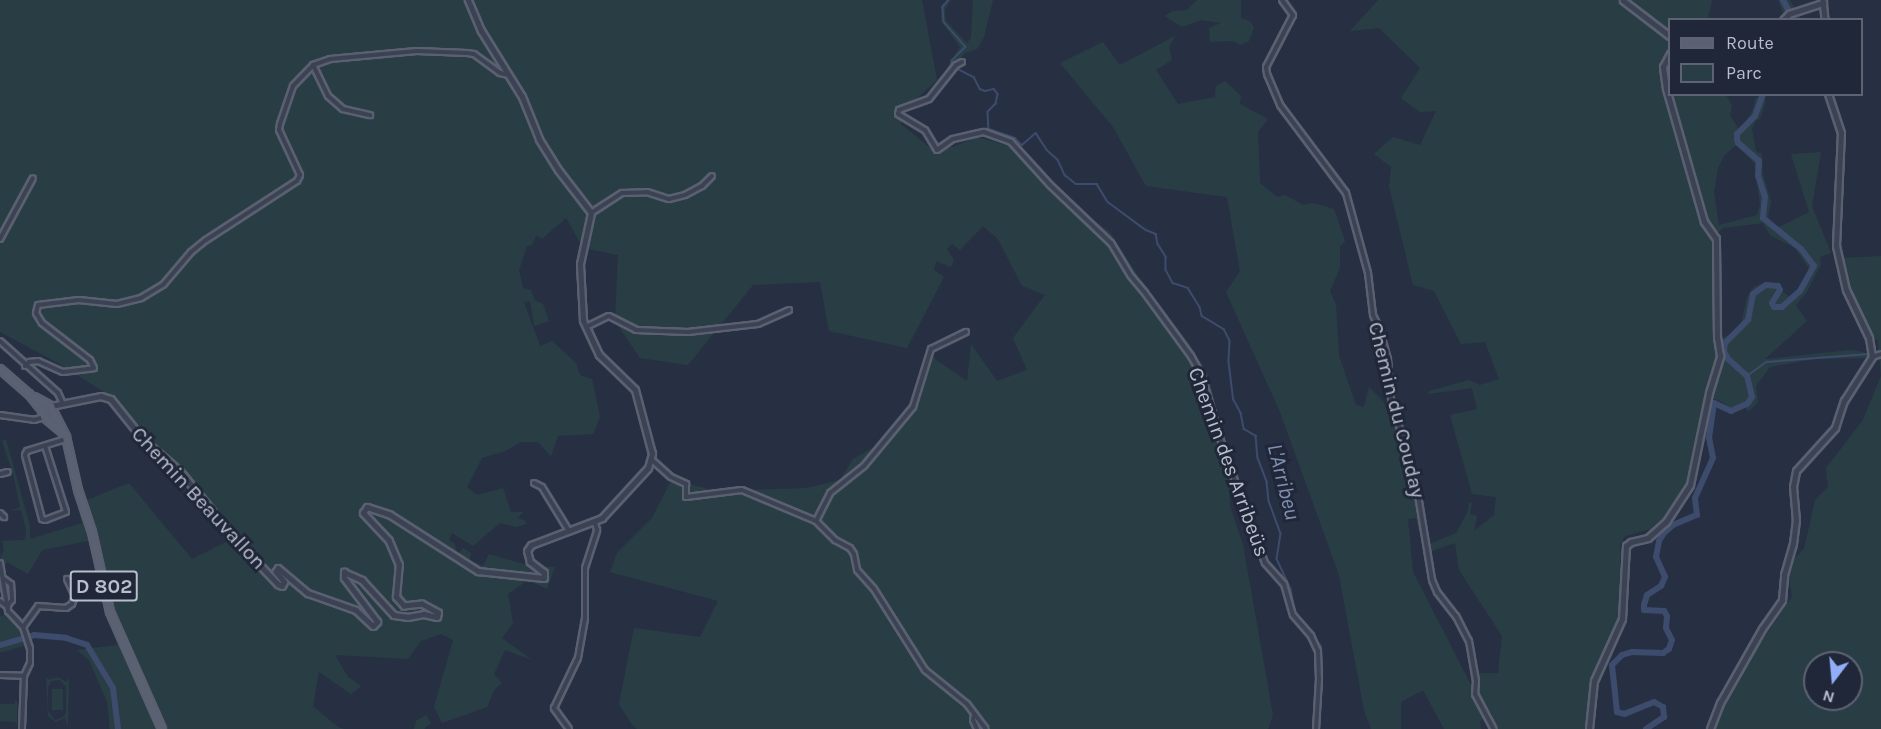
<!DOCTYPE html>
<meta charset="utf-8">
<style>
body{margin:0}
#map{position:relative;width:1881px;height:729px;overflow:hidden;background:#273043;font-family:Karla,sans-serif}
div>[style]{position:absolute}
.green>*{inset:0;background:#293e44;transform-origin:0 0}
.stream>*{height:1.5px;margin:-0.75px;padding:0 0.75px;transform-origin:0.75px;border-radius:0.75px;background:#3d4b6c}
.river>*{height:6px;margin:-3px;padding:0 3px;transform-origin:3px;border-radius:3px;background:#3d4b6c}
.roads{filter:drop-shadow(2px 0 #5a6070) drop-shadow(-2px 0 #5a6070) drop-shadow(0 2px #5a6070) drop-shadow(0 -2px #5a6070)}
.minor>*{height:4px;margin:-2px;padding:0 2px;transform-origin:2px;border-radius:2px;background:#3b4253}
.tertiary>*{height:4.5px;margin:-2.25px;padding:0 2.25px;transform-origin:2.25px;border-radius:2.25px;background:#3b4253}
.primary>*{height:6px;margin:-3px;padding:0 3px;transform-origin:3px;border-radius:3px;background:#5a6172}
span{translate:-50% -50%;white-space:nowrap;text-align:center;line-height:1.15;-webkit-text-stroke:6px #202738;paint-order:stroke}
.shield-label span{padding:2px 4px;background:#202738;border:2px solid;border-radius:4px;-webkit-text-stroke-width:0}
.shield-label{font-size:20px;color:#b9becc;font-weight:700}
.street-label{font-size:21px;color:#b9becc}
.water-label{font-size:22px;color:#8090b3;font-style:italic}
.legend{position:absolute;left:1668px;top:18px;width:195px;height:78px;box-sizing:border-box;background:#202738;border:2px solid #5d6373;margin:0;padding:8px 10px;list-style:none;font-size:18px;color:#b9becc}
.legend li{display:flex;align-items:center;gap:12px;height:30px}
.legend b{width:30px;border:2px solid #5d6373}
.north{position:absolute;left:1803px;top:651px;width:60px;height:60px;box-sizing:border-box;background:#202738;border:2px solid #5d6373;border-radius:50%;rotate:196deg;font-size:16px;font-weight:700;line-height:24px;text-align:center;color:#b9becc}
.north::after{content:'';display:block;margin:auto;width:21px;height:27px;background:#92aef8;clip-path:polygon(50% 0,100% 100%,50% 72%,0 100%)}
</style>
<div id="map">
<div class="green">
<div style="clip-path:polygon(0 0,922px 0,937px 80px,901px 113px,901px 124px,929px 147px,953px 147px,977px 137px,1009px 146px,1023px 154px,1082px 212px,1110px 232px,1140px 279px,1188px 342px,1209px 376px,1228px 466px,1230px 506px,1243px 545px,1273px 715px,1268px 729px,637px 729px,633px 726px,619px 704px,634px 628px,700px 637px,718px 601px,610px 572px,617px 553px,652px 518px,672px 479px,715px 491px,807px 488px,840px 480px,853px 459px,883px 442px,912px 401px,926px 353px,931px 353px,936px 360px,967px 381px,971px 344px,997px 381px,1027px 370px,1013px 338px,1045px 295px,1022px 286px,998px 239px,983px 226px,960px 250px,952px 244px,947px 249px,954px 260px,951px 267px,936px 261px,934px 270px,944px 277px,907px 348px,829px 331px,820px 282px,753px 285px,688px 365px,640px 358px,615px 321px,618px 255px,583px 248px,566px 218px,542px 239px,536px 236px,532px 245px,527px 246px,519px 270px,523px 288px,531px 290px,535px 300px,543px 304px,549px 321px,534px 326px,530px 301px,524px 302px,540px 346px,552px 341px,576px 363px,580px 375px,592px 379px,600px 417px,593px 434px,558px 436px,551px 456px,538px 442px,521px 442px,505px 451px,482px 458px,467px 487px,477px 495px,503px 488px,511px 512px,523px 512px,518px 518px,524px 520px,527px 524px,516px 527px,500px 523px,473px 546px,452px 533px,449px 540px,454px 543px,458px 554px,463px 548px,471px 553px,470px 560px,483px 566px,489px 554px,530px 566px,555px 567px,547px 589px,528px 580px,508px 594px,513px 623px,502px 638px,532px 660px,505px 650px,494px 674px,502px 683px,494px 690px,487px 707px,442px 723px,434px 707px,453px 640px,441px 634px,421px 641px,408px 659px,335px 655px,348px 677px,361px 686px,351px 694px,319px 672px,313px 706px,338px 727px,344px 729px,110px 729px,107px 702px,89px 660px,77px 650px,117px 645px,88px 541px,42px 550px,28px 574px,7px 562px,6px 565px,0 558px,4px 550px,2px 541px,25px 540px,26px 529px,21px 510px,10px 511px,20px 507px,13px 473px,9px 473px,8px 469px,11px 468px,2px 441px,6px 439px,30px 526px,30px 539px,82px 523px,77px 504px,129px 483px,192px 559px,240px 535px,115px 399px,58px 363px,0 332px)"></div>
<div style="clip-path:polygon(947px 0,951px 0,945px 10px,946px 21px,967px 43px,971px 38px,973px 0,993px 0,984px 37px,977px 49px,965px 53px,948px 75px,945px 74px,948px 66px,960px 47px,941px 21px,941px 7px)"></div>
<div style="clip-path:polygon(1197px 0,1241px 0,1241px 18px,1250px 21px,1254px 28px,1249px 41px,1240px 45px,1233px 41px,1210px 42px,1209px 28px,1221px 23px,1201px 20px,1182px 27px,1165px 16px,1173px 11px,1187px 10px)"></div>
<div style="clip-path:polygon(evenodd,1378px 0,1712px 0,1708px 19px,1670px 20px,1670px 94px,1726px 95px,1732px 106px,1730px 115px,1739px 130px,1752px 112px,1756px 97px,1766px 100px,1760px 119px,1755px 121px,1752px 129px,1756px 151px,1762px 154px,1763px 174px,1771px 202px,1768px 217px,1777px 228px,1809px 212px,1791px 154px,1821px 152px,1812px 206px,1831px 253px,1820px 257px,1821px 265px,1806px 293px,1796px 305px,1807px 321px,1765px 359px,1851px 350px,1868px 353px,1867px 358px,1815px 359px,1770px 367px,1756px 386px,1758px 402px,1748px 412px,1743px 403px,1732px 409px,1721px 401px,1707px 397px,1683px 495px,1670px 513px,1650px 529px,1625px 536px,1620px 545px,1622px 599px,1617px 630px,1599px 660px,1591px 690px,1590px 729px,1496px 729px,1491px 712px,1480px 721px,1481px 729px,1444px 729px,1423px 690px,1401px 702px,1401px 729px,1371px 729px,1364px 710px,1339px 575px,1280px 412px,1226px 292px,1240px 271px,1227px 197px,1146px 186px,1113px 127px,1060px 63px,1103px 42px,1120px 65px,1175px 36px,1169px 47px,1172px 60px,1156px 70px,1178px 104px,1215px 97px,1216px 86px,1225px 81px,1241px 96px,1240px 104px,1268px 119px,1258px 132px,1260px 183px,1277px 197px,1285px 195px,1303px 205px,1313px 203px,1334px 209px,1345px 241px,1340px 247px,1340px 268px,1330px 291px,1336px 305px,1339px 356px,1356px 405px,1364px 407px,1369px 387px,1383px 401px,1403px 446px,1427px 532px,1419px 532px,1416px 518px,1408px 519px,1413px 572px,1471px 685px,1478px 673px,1498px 673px,1502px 636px,1459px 570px,1455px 543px,1426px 553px,1425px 546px,1456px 533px,1467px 513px,1469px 503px,1472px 503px,1470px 514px,1477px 516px,1474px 531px,1494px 515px,1496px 497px,1472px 494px,1450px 415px,1477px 409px,1472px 388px,1428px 394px,1429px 391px,1469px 380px,1480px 385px,1499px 379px,1485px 342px,1461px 344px,1434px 291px,1413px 285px,1389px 186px,1391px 167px,1374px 154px,1393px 137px,1420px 145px,1436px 111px,1420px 112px,1401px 98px,1420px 68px,1379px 28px,1350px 31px,1378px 0,1736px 145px,1754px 163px,1760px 204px,1757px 215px,1719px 225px,1714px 193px,1718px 168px,1724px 156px,1736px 145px,1378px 0,1763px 223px,1770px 235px,1795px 248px,1809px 269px,1795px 293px,1789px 296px,1767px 282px,1754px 287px,1747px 297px,1740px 328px,1723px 338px,1718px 233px,1723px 228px,1763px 223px)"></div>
<div style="clip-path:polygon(1778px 0,1790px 0,1800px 17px,1798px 19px,1785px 19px)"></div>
<div style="clip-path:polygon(evenodd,1881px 256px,1881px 729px,1705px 729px,1713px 712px,1792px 597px,1787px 566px,1804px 549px,1815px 500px,1828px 487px,1826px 468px,1863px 420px,1881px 376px,1878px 340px,1871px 338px,1852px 293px,1843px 258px,1881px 256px,1815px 663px,1851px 663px,1851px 699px,1815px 699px,1815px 663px)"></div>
<div style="clip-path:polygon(4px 607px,22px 627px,26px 645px,3px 652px,0 652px,0 616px,5px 615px)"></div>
<div style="clip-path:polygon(evenodd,46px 677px,49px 680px,58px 677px,66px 682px,69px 678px,68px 727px,65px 718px,56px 722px,48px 716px,46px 677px,60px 680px,66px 687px,66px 713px,63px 717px,55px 720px,48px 711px,48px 687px,51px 681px,60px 680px)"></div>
<div style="left:52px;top:689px;width:11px;height:21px"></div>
<div style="clip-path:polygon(15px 701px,17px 701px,17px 726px,15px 722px,0 721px,0 704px,15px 704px)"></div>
<div style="clip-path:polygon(426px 715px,431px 723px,424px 729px,414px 729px,416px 721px)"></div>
</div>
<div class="stream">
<div style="left:949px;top:0;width:9px;rotate:131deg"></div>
<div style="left:943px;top:7px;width:15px;rotate:86deg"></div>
<div style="left:944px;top:22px;width:33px;rotate:49deg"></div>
<div style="left:966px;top:47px;width:20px;rotate:135deg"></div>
<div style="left:952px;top:61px;width:5px;rotate:90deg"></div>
<div style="left:952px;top:66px;width:25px;rotate:27deg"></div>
<div style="left:974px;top:77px;width:13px;rotate:63deg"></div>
<div style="left:980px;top:89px;width:5px;rotate:22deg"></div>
<div style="left:985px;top:91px;width:9px;rotate:-13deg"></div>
<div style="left:994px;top:89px;width:6px;rotate:51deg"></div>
<div style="left:998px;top:94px;width:10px;rotate:101deg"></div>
<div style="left:996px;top:104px;width:11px;rotate:135deg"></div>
<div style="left:988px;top:112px;width:17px;rotate:87deg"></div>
<div style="left:989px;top:129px;width:28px;rotate:19deg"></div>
<div style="left:1015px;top:138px;width:10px;rotate:45deg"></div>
<div style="left:1022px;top:145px;width:18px;rotate:-41deg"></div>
<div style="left:1036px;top:133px;width:20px;rotate:57deg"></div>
<div style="left:1047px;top:150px;width:15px;rotate:42deg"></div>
<div style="left:1058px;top:160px;width:17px;rotate:65deg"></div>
<div style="left:1065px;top:175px;width:14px;rotate:39deg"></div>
<div style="left:1076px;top:184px;width:21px"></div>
<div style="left:1097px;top:184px;width:21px;rotate:59deg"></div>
<div style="left:1108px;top:202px;width:47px;rotate:36.4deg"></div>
<div style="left:1146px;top:230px;width:11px;rotate:22deg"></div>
<div style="left:1156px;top:234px;width:10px;rotate:79deg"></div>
<div style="left:1158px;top:244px;width:15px;rotate:58deg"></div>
<div style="left:1166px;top:257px;width:13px;rotate:90deg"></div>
<div style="left:1166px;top:270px;width:15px;rotate:62deg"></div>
<div style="left:1173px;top:283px;width:16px;rotate:18deg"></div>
<div style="left:1188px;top:288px;width:22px;rotate:58deg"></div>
<div style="left:1200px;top:307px;width:9px;rotate:77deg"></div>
<div style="left:1202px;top:316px;width:26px;rotate:31deg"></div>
<div style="left:1224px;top:329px;width:13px;rotate:63deg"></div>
<div style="left:1230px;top:341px;width:21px;rotate:93deg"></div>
<div style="left:1229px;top:362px;width:38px;rotate:83deg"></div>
<div style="left:1234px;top:400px;width:15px;rotate:62deg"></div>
<div style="left:1241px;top:413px;width:16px;rotate:79deg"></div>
<div style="left:1244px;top:429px;width:14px;rotate:30deg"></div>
<div style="left:1256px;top:436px;width:22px;rotate:85deg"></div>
<div style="left:1258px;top:458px;width:26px;rotate:69deg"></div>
<div style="left:1267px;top:482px;width:19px;rotate:84deg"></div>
<div style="left:1269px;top:501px;width:35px;rotate:70deg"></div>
<div style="left:1281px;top:534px;width:25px;rotate:99deg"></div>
<div style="left:1277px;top:559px;width:33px;rotate:65deg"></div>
<div style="left:1291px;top:589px;width:27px;rotate:80deg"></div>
<div style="left:1874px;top:353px;width:7px;rotate:-16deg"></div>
<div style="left:1747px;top:376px;width:24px;rotate:-36deg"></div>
<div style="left:1766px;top:362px;width:103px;rotate:-4.4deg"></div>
<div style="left:1301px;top:622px;width:31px;rotate:50deg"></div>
<div style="left:1321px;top:646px;width:83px;rotate:91.4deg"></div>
</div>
<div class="river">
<div style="left:1783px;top:0;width:19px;rotate:62deg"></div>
<div style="left:1792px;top:17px;width:4px;rotate:124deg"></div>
<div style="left:0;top:645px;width:35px;rotate:-16deg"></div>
<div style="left:34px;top:635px;width:32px;rotate:5deg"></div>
<div style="left:66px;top:638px;width:22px;rotate:18deg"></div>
<div style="left:87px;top:645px;width:50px;rotate:58.8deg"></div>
<div style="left:113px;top:688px;width:41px;rotate:83deg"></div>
<div style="left:1646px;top:729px;width:22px;rotate:-34deg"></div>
<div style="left:1664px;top:717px;width:10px;rotate:-96deg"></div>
<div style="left:1663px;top:707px;width:10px;rotate:-151deg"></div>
<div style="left:1654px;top:702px;width:31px;rotate:158deg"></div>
<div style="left:1625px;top:714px;width:8px;rotate:-166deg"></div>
<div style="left:1617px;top:712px;width:47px;rotate:-96.1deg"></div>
<div style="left:1612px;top:665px;width:14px;rotate:-45deg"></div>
<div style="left:1622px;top:655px;width:10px;rotate:-17deg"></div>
<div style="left:1632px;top:652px;width:31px;rotate:2deg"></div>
<div style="left:1663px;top:653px;width:7px;rotate:-34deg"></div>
<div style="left:1669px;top:649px;width:9px;rotate:-72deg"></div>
<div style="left:1672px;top:640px;width:13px;rotate:-117deg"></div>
<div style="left:1666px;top:628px;width:12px;rotate:-85deg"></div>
<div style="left:1667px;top:616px;width:6px;rotate:-121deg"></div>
<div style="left:1664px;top:611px;width:20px;rotate:-177deg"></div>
<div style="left:1644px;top:610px;width:5px;rotate:-90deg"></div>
<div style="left:1644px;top:605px;width:10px;rotate:-73deg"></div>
<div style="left:1647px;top:595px;width:17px;rotate:-33deg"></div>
<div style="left:1661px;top:586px;width:10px;rotate:-66deg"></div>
<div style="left:1665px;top:577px;width:22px;rotate:-114deg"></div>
<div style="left:1656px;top:557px;width:16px;rotate:-79deg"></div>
<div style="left:1659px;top:541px;width:9px;rotate:-58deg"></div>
<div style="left:1664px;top:533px;width:12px;rotate:-42deg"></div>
<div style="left:1673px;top:525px;width:26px;rotate:-23deg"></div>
<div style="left:1697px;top:515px;width:17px;rotate:-97deg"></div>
<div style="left:1695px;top:498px;width:44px;rotate:-65.8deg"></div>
<div style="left:1713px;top:458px;width:20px;rotate:-101deg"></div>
<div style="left:1709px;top:438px;width:35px;rotate:-82deg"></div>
<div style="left:1714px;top:403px;width:19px;rotate:25deg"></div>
<div style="left:1731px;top:411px;width:17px;rotate:-24deg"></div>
<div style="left:1747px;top:404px;width:9px;rotate:-54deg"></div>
<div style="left:1752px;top:397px;width:22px;rotate:-103deg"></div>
<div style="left:1747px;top:376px;width:25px;rotate:-138deg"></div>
<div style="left:1728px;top:359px;width:9px;rotate:-117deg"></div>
<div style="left:1724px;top:351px;width:8px;rotate:-83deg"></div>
<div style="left:1725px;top:343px;width:33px;rotate:-45deg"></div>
<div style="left:1748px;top:320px;width:26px;rotate:-79deg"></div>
<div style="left:1753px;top:294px;width:16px;rotate:-35deg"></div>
<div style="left:1766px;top:285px;width:12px;rotate:5deg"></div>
<div style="left:1778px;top:286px;width:4px;rotate:63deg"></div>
<div style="left:1780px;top:290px;width:15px;rotate:122deg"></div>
<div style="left:1772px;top:303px;width:4px;rotate:63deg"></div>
<div style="left:1774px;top:307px;width:8px"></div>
<div style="left:1782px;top:307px;width:24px;rotate:-42deg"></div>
<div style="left:1800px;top:291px;width:29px;rotate:-61deg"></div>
<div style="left:1814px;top:266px;width:21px;rotate:-127deg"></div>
<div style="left:1801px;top:249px;width:49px;rotate:-140.8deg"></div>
<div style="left:1763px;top:218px;width:21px;rotate:-85deg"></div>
<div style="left:1765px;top:197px;width:22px;rotate:-108deg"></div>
<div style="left:1758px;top:176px;width:15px;rotate:-86deg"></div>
<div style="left:1759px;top:161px;width:28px;rotate:-139deg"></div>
<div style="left:1738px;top:143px;width:4px;rotate:-104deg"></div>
<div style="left:1737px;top:139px;width:5px;rotate:-90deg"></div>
<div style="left:1737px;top:134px;width:25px;rotate:-45deg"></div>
<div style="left:1755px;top:116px;width:23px;rotate:-70deg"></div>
</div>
<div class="roads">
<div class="minor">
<div style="left:1282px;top:0;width:19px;rotate:54deg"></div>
<div style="left:1293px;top:15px;width:59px;rotate:117.4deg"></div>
<div style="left:1266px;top:67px;width:7px;rotate:82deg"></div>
<div style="left:1267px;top:74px;width:34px;rotate:67deg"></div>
<div style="left:1280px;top:105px;width:110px;rotate:53.1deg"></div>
<div style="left:1346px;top:193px;width:83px;rotate:74.6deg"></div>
<div style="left:1368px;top:273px;width:42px;rotate:83.2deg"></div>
<div style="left:1373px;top:315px;width:17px;rotate:65deg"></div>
<div style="left:1380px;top:330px;width:30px;rotate:75deg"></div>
<div style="left:1388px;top:359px;width:40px;rotate:85.7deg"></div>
<div style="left:1391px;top:399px;width:88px;rotate:73.4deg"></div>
<div style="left:1416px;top:483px;width:98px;rotate:80.6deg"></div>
<div style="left:1432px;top:580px;width:13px;rotate:67deg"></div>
<div style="left:1437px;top:592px;width:31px;rotate:52deg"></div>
<div style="left:1456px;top:616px;width:28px;rotate:63deg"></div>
<div style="left:1469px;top:641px;width:41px;rotate:80.1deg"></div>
<div style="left:1476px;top:681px;width:13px;rotate:94deg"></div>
<div style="left:1475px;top:694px;width:40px;rotate:62deg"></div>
<div style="left:962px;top:62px;width:7px;rotate:153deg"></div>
<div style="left:956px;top:65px;width:43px;rotate:128.5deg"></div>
<div style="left:929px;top:99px;width:32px;rotate:160deg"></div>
<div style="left:899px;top:110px;width:4px;rotate:104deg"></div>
<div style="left:898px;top:114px;width:31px;rotate:31deg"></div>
<div style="left:925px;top:130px;width:23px;rotate:59deg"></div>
<div style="left:937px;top:150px;width:19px;rotate:-35deg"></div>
<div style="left:953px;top:139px;width:32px;rotate:-13deg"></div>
<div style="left:984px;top:132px;width:29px;rotate:20deg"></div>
<div style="left:1011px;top:142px;width:58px;rotate:47.8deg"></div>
<div style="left:1050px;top:185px;width:84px;rotate:43.6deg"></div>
<div style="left:1111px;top:243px;width:37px;rotate:59deg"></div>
<div style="left:1130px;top:275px;width:23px;rotate:50deg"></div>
<div style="left:1145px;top:293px;width:78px;rotate:53.9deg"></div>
<div style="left:1191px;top:356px;width:23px;rotate:61deg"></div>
<div style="left:1202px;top:376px;width:78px;rotate:73.7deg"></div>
<div style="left:1224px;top:451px;width:119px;rotate:69.9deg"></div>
<div style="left:1265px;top:563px;width:28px;rotate:48deg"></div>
<div style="left:1284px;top:584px;width:32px;rotate:74deg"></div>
<div style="left:1293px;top:615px;width:28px;rotate:49deg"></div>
<div style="left:1311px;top:636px;width:17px;rotate:65deg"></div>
<div style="left:1318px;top:651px;width:28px;rotate:88deg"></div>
<div style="left:1319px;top:679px;width:50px;rotate:93.4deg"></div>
<div style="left:313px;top:65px;width:34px;rotate:64deg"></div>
<div style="left:328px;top:96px;width:20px;rotate:41deg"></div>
<div style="left:343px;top:109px;width:28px;rotate:13deg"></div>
<div style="left:591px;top:213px;width:37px;rotate:-33deg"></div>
<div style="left:622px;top:193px;width:25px;rotate:-2deg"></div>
<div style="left:647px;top:192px;width:23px;rotate:18deg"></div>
<div style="left:669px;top:199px;width:16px;rotate:-14deg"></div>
<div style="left:685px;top:195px;width:19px;rotate:-28deg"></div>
<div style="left:702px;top:186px;width:14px;rotate:-45deg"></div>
<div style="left:0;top:239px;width:69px;rotate:-61.6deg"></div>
<div style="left:586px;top:327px;width:25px;rotate:-26deg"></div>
<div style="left:609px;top:316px;width:30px;rotate:27deg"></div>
<div style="left:636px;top:330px;width:52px;rotate:2.2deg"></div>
<div style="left:688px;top:332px;width:70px;rotate:-6.5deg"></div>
<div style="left:758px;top:324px;width:34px;rotate:-24deg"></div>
<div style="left:0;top:341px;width:78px;rotate:41.9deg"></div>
<div style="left:58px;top:393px;width:10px;rotate:66deg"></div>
<div style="left:1872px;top:357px;width:9px;rotate:-18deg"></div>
<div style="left:25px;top:366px;width:6px;rotate:-45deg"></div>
<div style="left:29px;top:362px;width:9px;rotate:-6deg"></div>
<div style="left:38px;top:361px;width:27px;rotate:24deg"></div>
<div style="left:63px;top:372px;width:31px;rotate:-7deg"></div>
<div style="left:94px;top:368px;width:9px;rotate:-117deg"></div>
<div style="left:90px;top:360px;width:61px;rotate:-142.4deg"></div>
<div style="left:42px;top:323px;width:12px;rotate:-121deg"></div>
<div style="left:36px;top:313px;width:8px;rotate:-76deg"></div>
<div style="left:38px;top:305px;width:41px;rotate:-7deg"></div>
<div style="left:79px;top:300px;width:38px;rotate:6deg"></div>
<div style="left:117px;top:304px;width:25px;rotate:-14deg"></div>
<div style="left:141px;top:298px;width:26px;rotate:-31deg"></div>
<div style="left:163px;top:285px;width:43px;rotate:-49.7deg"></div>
<div style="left:191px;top:252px;width:19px;rotate:-39deg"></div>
<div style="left:206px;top:240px;width:108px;rotate:-33deg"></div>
<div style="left:297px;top:181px;width:7px;rotate:-63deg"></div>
<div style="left:300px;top:175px;width:50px;rotate:-115deg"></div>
<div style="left:279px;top:130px;width:6px;rotate:-81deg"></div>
<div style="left:280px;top:124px;width:40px;rotate:-71.1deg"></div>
<div style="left:293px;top:86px;width:29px;rotate:-46deg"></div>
<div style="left:313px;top:65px;width:18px;rotate:-19deg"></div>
<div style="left:330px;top:59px;width:87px;rotate:-5.3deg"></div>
<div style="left:417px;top:51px;width:50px;rotate:2.3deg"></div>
<div style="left:467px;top:53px;width:7px;rotate:8deg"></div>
<div style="left:474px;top:54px;width:32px;rotate:36deg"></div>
<div style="left:500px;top:73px;width:9px;rotate:13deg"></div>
<div style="left:0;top:415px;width:34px;rotate:8deg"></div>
<div style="left:34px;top:420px;width:10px;rotate:-17deg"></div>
<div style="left:45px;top:446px;width:69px;rotate:72.3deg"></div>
<div style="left:66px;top:512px;width:22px;rotate:159deg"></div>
<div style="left:45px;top:520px;width:3px;rotate:-162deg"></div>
<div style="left:42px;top:519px;width:66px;rotate:-104.9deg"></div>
<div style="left:25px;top:455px;width:4px;rotate:-63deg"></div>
<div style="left:27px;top:451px;width:41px;rotate:-17.1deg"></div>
<div style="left:652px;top:460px;width:25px;rotate:42deg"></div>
<div style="left:671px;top:477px;width:17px;rotate:25deg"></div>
<div style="left:686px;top:484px;width:13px;rotate:90deg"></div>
<div style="left:686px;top:497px;width:56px;rotate:-7.1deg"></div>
<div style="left:742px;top:490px;width:80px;rotate:22.7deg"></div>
<div style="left:816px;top:521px;width:27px;rotate:45deg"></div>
<div style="left:835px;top:540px;width:17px;rotate:28deg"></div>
<div style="left:850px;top:548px;width:7px;rotate:56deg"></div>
<div style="left:854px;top:554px;width:16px;rotate:79deg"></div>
<div style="left:857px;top:570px;width:25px;rotate:48deg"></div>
<div style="left:874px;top:589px;width:96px;rotate:57.8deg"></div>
<div style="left:925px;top:670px;width:54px;rotate:39deg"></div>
<div style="left:967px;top:704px;width:31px;rotate:53deg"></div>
<div style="left:0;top:474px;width:8px;rotate:-14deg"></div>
<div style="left:534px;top:483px;width:9px;rotate:27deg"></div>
<div style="left:542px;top:487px;width:52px;rotate:58.5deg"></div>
<div style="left:0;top:513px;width:6px;rotate:45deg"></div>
<div style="left:816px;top:521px;width:31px;rotate:-63deg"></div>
<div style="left:830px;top:493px;width:43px;rotate:-38.5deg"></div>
<div style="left:864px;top:466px;width:77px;rotate:-50.3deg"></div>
<div style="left:913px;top:407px;width:61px;rotate:-72.8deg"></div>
<div style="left:931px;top:349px;width:39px;rotate:-26deg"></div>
<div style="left:0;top:563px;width:49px;rotate:80.5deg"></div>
<div style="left:8px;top:611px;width:22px;rotate:47deg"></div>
<div style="left:23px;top:627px;width:22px;rotate:72deg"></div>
<div style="left:30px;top:648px;width:15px;rotate:90deg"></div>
<div style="left:30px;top:663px;width:14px;rotate:115deg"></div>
<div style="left:24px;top:676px;width:53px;rotate:92.2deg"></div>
<div style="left:4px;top:579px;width:9px;rotate:36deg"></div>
<div style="left:11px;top:584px;width:16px;rotate:86deg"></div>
<div style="left:12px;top:600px;width:6px;rotate:129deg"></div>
<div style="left:0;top:601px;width:10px;rotate:37deg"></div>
<div style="left:23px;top:627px;width:26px;rotate:-54deg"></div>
<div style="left:38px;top:606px;width:28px;rotate:4deg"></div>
<div style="left:66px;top:608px;width:7px;rotate:-34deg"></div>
<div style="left:72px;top:604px;width:9px;rotate:-69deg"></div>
<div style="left:75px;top:596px;width:19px;rotate:-115deg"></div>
<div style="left:0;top:675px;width:24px;rotate:2deg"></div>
<div style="left:974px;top:715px;width:5px;rotate:101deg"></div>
<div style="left:973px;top:720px;width:10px;rotate:66deg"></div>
<div style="left:569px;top:729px;width:26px;rotate:-126deg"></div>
<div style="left:554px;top:708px;width:55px;rotate:-64.4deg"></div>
<div style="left:578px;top:658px;width:40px;rotate:-80deg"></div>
<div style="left:585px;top:619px;width:51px;rotate:-90deg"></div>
<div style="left:585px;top:568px;width:40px;rotate:-72deg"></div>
<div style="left:597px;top:530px;width:7px;rotate:-106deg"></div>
</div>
<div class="tertiary">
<div style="left:1623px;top:0;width:59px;rotate:37.5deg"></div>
<div style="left:1823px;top:0;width:20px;rotate:84deg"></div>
<div style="left:1783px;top:20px;width:8px;rotate:-45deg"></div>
<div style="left:1789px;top:14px;width:36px;rotate:-18deg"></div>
<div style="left:51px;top:406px;width:51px;rotate:-11.3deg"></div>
<div style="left:101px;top:396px;width:10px;rotate:17deg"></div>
<div style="left:111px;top:399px;width:53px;rotate:51.2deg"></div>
<div style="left:144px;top:440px;width:48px;rotate:40.7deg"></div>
<div style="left:180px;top:471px;width:93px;rotate:50.7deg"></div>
<div style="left:239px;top:543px;width:57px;rotate:46.4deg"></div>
<div style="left:278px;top:584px;width:4px;rotate:27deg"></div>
<div style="left:282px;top:586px;width:4px;rotate:-63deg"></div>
<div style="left:284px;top:582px;width:13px;rotate:-129deg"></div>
<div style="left:276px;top:572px;width:4px;rotate:-63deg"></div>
<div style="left:278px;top:568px;width:39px;rotate:40deg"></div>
<div style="left:308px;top:593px;width:51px;rotate:19.5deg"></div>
<div style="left:356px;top:610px;width:23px;rotate:43deg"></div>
<div style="left:373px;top:626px;width:6px;rotate:-45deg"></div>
<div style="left:377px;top:622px;width:55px;rotate:-126.9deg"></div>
<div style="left:344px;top:578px;width:6px;rotate:-90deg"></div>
<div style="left:344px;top:572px;width:20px;rotate:24deg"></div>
<div style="left:362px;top:580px;width:47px;rotate:47.6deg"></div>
<div style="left:394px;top:615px;width:14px;rotate:8deg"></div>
<div style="left:408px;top:617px;width:16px;rotate:-11deg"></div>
<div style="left:424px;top:614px;width:13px;rotate:13deg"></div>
<div style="left:437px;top:617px;width:4px;rotate:-76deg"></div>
<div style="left:438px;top:613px;width:18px;rotate:-151deg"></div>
<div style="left:422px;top:604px;width:18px;rotate:174deg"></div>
<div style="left:404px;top:606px;width:12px;rotate:-132deg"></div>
<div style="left:396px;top:597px;width:32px;rotate:-85deg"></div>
<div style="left:399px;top:565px;width:26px;rotate:-113deg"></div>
<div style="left:389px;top:541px;width:38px;rotate:-133deg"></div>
<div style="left:363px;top:513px;width:7px;rotate:-56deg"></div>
<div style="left:367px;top:507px;width:23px;rotate:18deg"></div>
<div style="left:389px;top:514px;width:106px;rotate:32.6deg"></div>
<div style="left:478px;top:571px;width:66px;rotate:6.1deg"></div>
<div style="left:544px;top:578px;width:5px;rotate:-90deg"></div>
<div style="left:544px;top:573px;width:18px;rotate:-142deg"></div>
<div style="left:530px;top:562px;width:11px;rotate:-105deg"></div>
<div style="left:527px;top:551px;width:7px;rotate:-56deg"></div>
<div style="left:531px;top:545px;width:76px;rotate:-20.8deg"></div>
<div style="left:602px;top:518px;width:68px;rotate:-47.4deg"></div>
<div style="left:648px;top:468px;width:15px;rotate:-74deg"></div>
<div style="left:652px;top:454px;width:66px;rotate:-104.9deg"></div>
<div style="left:635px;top:390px;width:50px;rotate:-135.8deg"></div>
<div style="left:599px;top:355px;width:38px;rotate:-115deg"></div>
<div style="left:583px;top:320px;width:56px;rotate:-93.1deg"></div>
<div style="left:580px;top:264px;width:52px;rotate:-77.8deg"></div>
<div style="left:591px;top:213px;width:54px;rotate:-127.5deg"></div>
<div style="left:558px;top:170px;width:36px;rotate:-122deg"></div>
<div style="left:539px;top:139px;width:45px;rotate:-112deg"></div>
<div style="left:522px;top:97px;width:78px;rotate:-121.8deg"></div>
<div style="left:481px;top:31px;width:34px;rotate:-113deg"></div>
<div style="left:1589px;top:729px;width:48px;rotate:-84.1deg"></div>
<div style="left:1594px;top:681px;width:68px;rotate:-65.7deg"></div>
<div style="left:1622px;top:619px;width:73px;rotate:-86.9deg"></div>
<div style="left:1626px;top:546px;width:6px;rotate:-39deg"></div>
<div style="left:1631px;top:542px;width:17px;rotate:-13deg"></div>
<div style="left:1648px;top:538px;width:24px;rotate:-42deg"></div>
<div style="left:1666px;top:522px;width:44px;rotate:-57deg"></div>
<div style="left:1690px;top:485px;width:94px;rotate:-78.3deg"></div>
<div style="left:1709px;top:393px;width:39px;rotate:-73deg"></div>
<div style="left:1720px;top:356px;width:18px;rotate:-99deg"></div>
<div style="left:1717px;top:338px;width:99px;rotate:-90.6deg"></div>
<div style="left:1716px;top:239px;width:21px;rotate:-125deg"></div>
<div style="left:1704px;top:222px;width:138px;rotate:-105.9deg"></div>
<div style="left:1666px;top:89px;width:22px;rotate:-98deg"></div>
<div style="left:1663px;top:67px;width:15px;rotate:-62deg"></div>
<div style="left:1710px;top:729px;width:28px;rotate:-69deg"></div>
<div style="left:1720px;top:703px;width:85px;rotate:-60.4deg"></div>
<div style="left:1762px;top:629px;width:35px;rotate:-55deg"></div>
<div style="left:1782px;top:600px;width:25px;rotate:-85deg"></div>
<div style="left:1784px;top:575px;width:32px;rotate:-74deg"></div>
<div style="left:1793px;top:544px;width:23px;rotate:-83deg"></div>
<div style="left:1796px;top:521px;width:34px;rotate:-95deg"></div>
<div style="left:1793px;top:487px;width:16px;rotate:-79deg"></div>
<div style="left:1796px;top:471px;width:58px;rotate:-47.8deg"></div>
<div style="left:1835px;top:428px;width:28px;rotate:-72deg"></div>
<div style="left:1844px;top:401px;width:52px;rotate:-57.5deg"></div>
<div style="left:1872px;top:357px;width:19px;rotate:-99deg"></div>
<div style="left:1869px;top:338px;width:53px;rotate:-115.6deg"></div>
<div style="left:1846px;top:290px;width:45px;rotate:-102.8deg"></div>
<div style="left:1836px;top:246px;width:113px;rotate:-87.5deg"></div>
<div style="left:1841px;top:133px;width:41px;rotate:-108.4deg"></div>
</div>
<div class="primary">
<div style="left:0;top:369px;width:38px;rotate:41deg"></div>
<div style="left:29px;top:394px;width:21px;rotate:51deg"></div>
<div style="left:34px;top:397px;width:19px;rotate:28deg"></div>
<div style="left:51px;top:406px;width:8px;rotate:67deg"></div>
<div style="left:42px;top:410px;width:7px;rotate:74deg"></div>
<div style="left:44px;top:417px;width:26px;rotate:40deg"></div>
<div style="left:54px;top:413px;width:27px;rotate:63deg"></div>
<div style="left:66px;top:437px;width:54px;rotate:77.2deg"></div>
<div style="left:78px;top:490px;width:44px;rotate:71.6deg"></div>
<div style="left:92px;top:532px;width:82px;rotate:77.3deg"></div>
<div style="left:110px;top:612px;width:128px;rotate:66deg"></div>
</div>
</div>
<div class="shield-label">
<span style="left:104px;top:586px">D 802</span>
</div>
<div class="street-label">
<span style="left:1397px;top:410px;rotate:76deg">Chemin du Couday</span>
<span style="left:1229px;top:462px;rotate:70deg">Chemin des Arribeüs</span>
<span style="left:199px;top:498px;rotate:47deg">Chemin Beauvallon</span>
</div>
<div class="water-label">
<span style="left:1283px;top:482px;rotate:76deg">L'Arribeu</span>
</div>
<ul class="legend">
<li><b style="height:8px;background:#5a6172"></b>Route</li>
<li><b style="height:16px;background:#293e44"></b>Parc</li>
</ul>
<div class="north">N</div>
</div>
